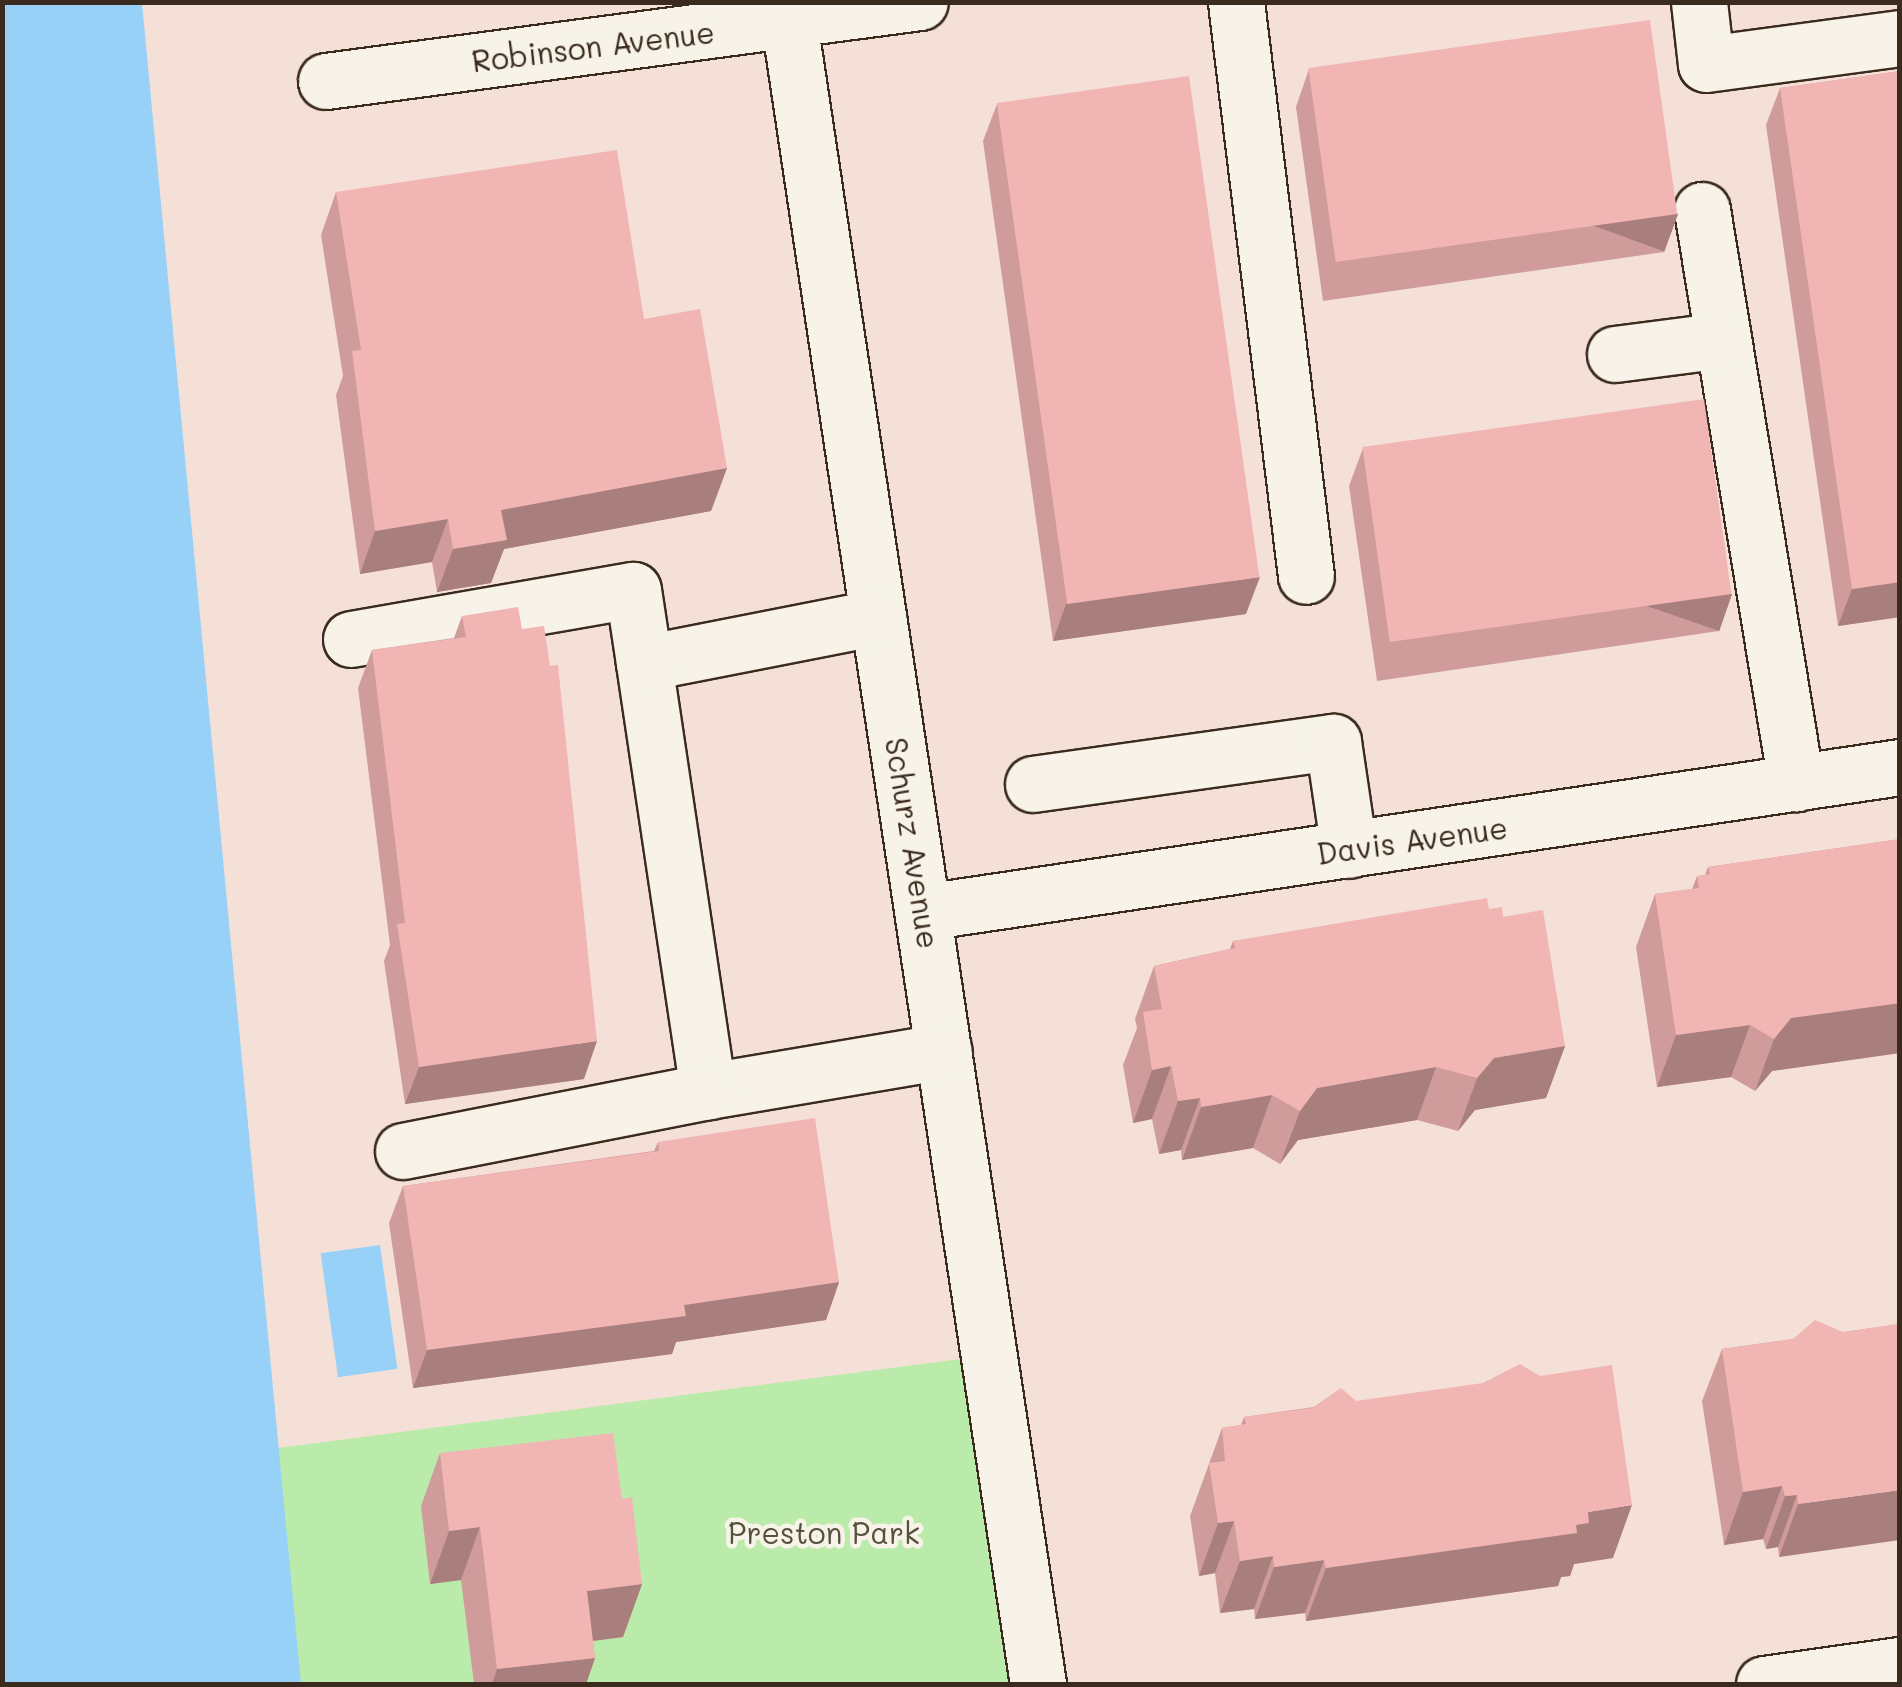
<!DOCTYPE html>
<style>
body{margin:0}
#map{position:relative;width:1902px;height:1687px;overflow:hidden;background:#f5e0d8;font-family:Mali,sans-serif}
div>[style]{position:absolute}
.green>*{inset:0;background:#bbebaa}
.water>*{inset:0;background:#97d1f7;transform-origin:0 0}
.roads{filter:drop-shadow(2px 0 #3b2a1e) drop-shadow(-2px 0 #3b2a1e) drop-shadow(0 2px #3b2a1e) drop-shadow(0 -2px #3b2a1e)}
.minor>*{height:55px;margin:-27.5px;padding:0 27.5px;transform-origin:27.5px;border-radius:27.5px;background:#f7f3e8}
.wall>*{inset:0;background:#cf9c9b}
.shaded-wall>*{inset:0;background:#a97f7e;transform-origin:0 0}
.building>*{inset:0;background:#f1b5b4;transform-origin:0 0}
span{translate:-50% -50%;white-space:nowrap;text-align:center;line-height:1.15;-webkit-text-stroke:9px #f7f3e8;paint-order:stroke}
.street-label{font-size:30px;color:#3b2a1e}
.park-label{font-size:30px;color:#55513a}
.frame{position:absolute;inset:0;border:5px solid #3b2a1e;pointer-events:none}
</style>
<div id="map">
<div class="green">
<div style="clip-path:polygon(968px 1358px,1012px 1684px,296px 1684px,278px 1448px)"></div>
</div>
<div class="water">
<div style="clip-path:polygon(3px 2px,142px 3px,301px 1684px,3px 1684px)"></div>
<div style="left:380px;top:1245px;width:125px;height:60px;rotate:82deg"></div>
</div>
<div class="roads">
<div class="minor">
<div style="left:786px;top:2px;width:1701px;rotate:81.48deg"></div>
<div style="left:1236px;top:2px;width:578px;rotate:83.05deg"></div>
<div style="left:1699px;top:2px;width:62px;rotate:83.6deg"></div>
<div style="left:1706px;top:64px;width:196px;rotate:-7.6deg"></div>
<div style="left:326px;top:81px;width:599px;rotate:-7.58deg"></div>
<div style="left:1702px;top:210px;width:581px;rotate:80.68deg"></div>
<div style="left:1615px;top:354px;width:109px;rotate:-7.4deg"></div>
<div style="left:878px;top:617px;width:238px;rotate:168.9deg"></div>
<div style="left:644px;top:663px;width:433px;rotate:81.5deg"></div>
<div style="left:708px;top:1091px;width:239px;rotate:-9.6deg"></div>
<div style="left:351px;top:639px;width:286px;rotate:-9.9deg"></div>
<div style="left:633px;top:590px;width:74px;rotate:81.4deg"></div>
<div style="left:1033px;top:784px;width:303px;rotate:-8deg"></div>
<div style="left:1333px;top:742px;width:109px;rotate:81.6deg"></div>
<div style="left:924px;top:912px;width:987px;rotate:-8.45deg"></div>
<div style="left:403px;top:1151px;width:311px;rotate:-11.1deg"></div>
<div style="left:1764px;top:1684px;width:137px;rotate:-8deg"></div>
</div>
</div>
<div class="wall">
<div style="clip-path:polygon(1309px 69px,1678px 214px,1664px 252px,1323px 301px,1296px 107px)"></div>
<div style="clip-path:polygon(1900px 71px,1900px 617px,1838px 626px,1766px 125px,1780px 88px)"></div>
<div style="clip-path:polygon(997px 104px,1246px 614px,1053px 641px,983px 141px)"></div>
<div style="clip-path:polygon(336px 192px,644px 319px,727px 468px,711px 511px,504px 549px,491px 583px,437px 592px,432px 562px,360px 574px,336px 395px,343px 376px,321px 235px)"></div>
<div style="clip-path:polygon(1363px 448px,1732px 594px,1719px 631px,1377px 681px,1349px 486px)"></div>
<div style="clip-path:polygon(462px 616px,584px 1079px,405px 1104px,384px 961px,390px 945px,358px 688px,372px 650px,454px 638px)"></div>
<div style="clip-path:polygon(1900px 839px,1900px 1053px,1772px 1071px,1755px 1091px,1731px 1077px,1657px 1087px,1636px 947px,1655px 894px,1692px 889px,1697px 876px,1705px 875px,1708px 867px)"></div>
<div style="clip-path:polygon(1489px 909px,1503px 917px,1565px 1046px,1546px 1098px,1475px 1110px,1458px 1131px,1417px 1120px,1298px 1140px,1280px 1164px,1253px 1148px,1182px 1160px,1181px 1150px,1159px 1154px,1152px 1119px,1133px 1123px,1123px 1065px,1137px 1028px,1135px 1019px,1154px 966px,1230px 949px,1233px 941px)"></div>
<div style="clip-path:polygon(658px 1142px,839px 1282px,826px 1320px,676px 1342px,672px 1354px,413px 1388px,389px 1223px,403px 1186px,654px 1151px)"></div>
<div style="clip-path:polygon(1900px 1324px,1779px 1557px,1778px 1547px,1766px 1549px,1763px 1539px,1724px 1545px,1702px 1401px,1722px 1349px)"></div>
<div style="clip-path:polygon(1356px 1401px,1613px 1558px,1574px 1564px,1570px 1576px,1561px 1577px,1558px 1586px,1306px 1621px,1305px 1613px,1255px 1619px,1254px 1609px,1220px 1613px,1215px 1573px,1199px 1576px,1190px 1516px,1222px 1428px,1241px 1425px,1244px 1417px)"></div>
<div style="clip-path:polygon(440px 1453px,622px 1499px,642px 1584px,623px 1637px,593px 1641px,595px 1658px,586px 1684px,474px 1684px,461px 1580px,430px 1584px,421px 1506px)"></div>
</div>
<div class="shaded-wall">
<div style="left:1678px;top:214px;width:40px;height:345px;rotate:110deg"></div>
<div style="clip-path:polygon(727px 468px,711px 511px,504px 549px,491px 583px,437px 592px,453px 549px,501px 510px)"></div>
<div style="clip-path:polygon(448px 519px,432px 562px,360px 574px,375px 531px)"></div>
<div style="clip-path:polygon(1260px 577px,1246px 614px,1053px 641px,1066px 604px)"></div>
<div style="clip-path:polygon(1900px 582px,1900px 617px,1838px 626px,1852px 589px)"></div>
<div style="left:1732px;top:594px;width:39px;height:345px;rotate:109deg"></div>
<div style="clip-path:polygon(1900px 1003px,1900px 1053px,1772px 1071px,1755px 1091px,1774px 1039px,1791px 1018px)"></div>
<div style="clip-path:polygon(1750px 1025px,1731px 1077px,1657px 1087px,1676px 1035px)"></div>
<div style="clip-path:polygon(597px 1041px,584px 1079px,405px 1104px,419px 1067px)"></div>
<div style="clip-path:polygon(1565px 1046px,1546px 1098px,1475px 1110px,1458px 1131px,1477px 1078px,1494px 1058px)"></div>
<div style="clip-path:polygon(1171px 1066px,1152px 1119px,1133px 1123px,1152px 1070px)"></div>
<div style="clip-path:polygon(1436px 1067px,1417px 1120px,1298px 1140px,1280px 1164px,1300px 1111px,1317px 1088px)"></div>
<div style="clip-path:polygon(1272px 1095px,1253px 1148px,1182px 1160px,1201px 1107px)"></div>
<div style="clip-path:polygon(1200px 1098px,1181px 1150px,1159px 1154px,1178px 1101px)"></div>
<div style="clip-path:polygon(839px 1282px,826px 1320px,676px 1342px,672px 1354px,413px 1388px,427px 1350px,684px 1305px)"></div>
<div style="clip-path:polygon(1782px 1486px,1763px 1539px,1724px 1545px,1743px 1492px)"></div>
<div style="clip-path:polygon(1900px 1490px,1900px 1540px,1779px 1557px,1798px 1504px)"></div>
<div style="clip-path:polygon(1797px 1495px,1778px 1547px,1766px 1549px,1785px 1496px)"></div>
<div style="clip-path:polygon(1632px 1505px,1613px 1558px,1574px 1564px,1570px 1576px,1561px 1577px,1558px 1586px,1306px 1621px,1326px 1568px,1576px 1525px,1588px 1512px)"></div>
<div style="clip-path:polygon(1234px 1521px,1215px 1573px,1199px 1576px,1218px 1523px)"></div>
<div style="clip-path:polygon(480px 1527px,461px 1580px,430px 1584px,449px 1531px)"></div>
<div style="clip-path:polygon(1273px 1556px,1254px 1609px,1220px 1613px,1240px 1561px)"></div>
<div style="clip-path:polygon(1324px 1560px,1305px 1613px,1255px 1619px,1274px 1567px)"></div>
<div style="clip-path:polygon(642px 1584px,623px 1637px,568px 1644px,587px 1591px)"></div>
<div style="clip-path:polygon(595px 1658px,586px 1684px,492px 1684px,497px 1669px)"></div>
</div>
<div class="building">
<div style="left:1650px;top:20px;width:196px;height:345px;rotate:82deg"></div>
<div style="clip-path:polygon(1900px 71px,1900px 582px,1852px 589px,1780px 88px)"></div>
<div style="left:1189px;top:76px;width:506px;height:194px;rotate:82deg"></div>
<div style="clip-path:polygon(617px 150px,644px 319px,700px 309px,727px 468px,501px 510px,507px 540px,453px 549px,448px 519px,375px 531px,352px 351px,361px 350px,336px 192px)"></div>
<div style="left:1704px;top:399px;width:197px;height:345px;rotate:82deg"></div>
<div style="clip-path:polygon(518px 607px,522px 629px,544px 626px,550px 666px,558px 665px,597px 1041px,419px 1067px,397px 924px,405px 923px,372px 650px,466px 637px,462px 616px)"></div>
<div style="clip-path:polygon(1900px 839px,1900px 1003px,1791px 1018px,1774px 1039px,1750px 1025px,1676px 1035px,1655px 894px,1699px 888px,1697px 876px,1710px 874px,1708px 867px)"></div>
<div style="clip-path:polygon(1487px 898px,1489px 909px,1502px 907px,1503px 917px,1543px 910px,1565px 1046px,1494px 1058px,1477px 1078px,1436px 1067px,1317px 1088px,1300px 1111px,1272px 1095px,1201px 1107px,1200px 1098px,1178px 1101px,1171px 1066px,1152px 1070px,1143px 1012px,1162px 1009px,1154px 966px,1235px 948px,1233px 941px)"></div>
<div style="clip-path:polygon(815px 1118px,839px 1282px,684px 1305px,686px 1316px,427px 1350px,403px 1186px,659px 1151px,658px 1142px)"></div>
<div style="clip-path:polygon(1815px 1320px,1843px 1332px,1900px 1324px,1900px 1490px,1798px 1504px,1797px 1495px,1785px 1496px,1782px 1486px,1743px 1492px,1722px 1349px,1793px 1339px)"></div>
<div style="clip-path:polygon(1520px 1364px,1540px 1376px,1612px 1365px,1632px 1505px,1588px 1512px,1589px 1523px,1576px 1525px,1577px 1533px,1326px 1568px,1324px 1560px,1274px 1567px,1273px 1556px,1240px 1561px,1234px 1521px,1218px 1523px,1209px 1463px,1225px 1461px,1222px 1428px,1246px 1424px,1244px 1417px,1312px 1408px,1341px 1388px,1356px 1401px,1483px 1383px)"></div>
<div style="clip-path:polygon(613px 1433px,622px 1499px,632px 1497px,642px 1584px,587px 1591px,595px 1658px,497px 1669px,480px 1527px,449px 1531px,440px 1453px)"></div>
</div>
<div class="street-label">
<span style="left:593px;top:46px;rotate:-7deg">Robinson Avenue</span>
<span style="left:1412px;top:840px;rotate:-8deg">Davis Avenue</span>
<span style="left:913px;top:843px;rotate:81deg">Schurz Avenue</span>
</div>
<div class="park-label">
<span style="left:824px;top:1532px">Preston Park</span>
</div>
<div class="frame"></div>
</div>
